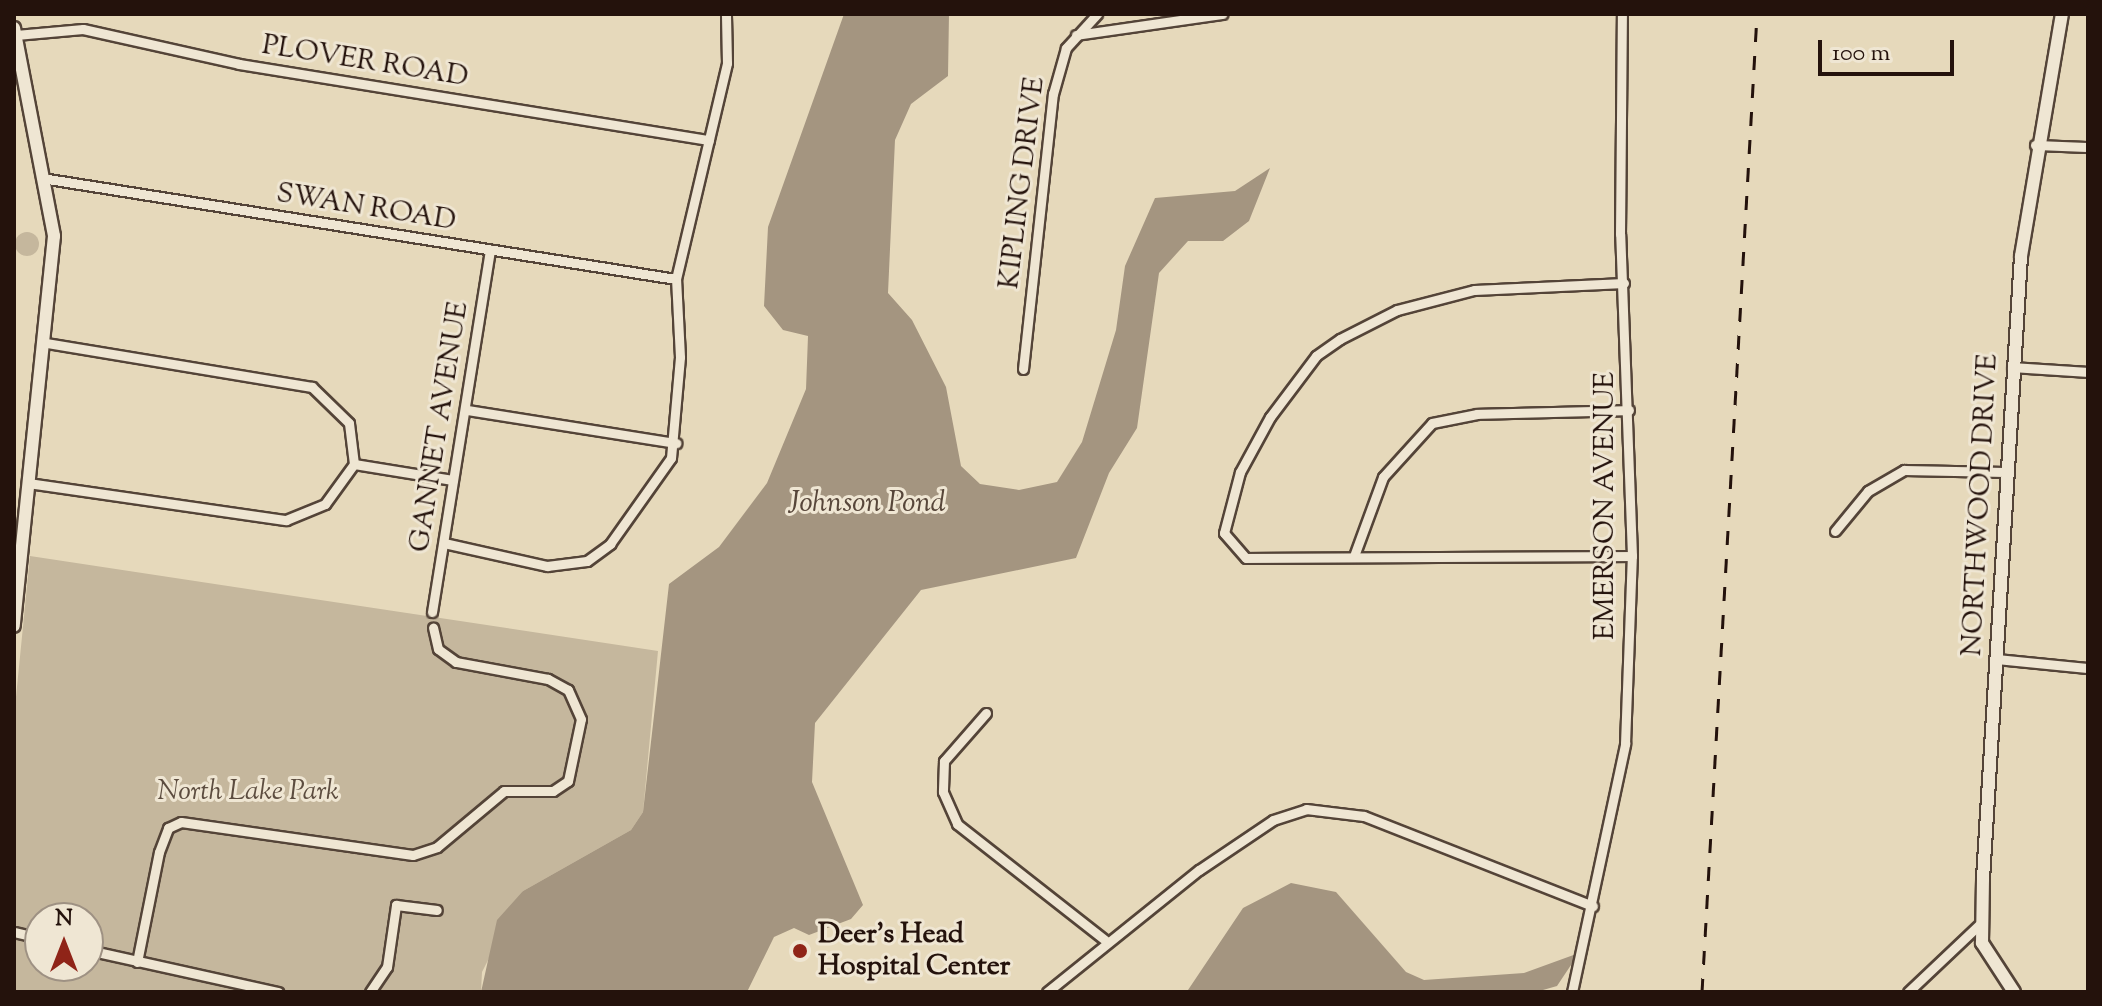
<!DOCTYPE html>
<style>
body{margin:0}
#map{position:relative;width:2102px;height:1006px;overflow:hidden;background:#e6d9bb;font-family:"Sorts Mill Goudy",serif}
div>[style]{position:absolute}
.green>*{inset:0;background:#c5b79d}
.round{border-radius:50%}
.water>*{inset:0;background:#a49580}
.roads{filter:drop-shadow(2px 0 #544438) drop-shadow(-2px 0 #544438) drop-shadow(0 2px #544438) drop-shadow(0 -2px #544438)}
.street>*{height:9px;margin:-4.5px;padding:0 4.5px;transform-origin:4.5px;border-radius:4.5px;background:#efe6d3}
.secondary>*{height:12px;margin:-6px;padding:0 6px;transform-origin:6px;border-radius:6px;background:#efe6d3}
.rail>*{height:3px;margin-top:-1.5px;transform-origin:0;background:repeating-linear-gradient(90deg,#24120c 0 14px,transparent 0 28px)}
.dots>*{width:22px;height:22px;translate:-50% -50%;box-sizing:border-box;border:4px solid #efe6d3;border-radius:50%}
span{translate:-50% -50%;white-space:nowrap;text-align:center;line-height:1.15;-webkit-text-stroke:6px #efe6d3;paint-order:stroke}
.street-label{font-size:28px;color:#24120c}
.park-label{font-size:28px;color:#5c4c3f;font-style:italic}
.poi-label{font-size:28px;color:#24120c;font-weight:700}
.left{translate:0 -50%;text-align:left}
.water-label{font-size:30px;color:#57463a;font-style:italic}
.frame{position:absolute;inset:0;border:16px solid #24120c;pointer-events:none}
.north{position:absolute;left:24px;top:902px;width:80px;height:80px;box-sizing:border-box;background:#efe6d3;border:2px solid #9e9183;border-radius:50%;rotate:0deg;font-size:22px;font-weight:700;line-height:32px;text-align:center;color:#24120c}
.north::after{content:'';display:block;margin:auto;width:28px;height:36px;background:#8f2418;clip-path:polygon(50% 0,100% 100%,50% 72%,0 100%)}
.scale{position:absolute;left:1818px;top:40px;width:136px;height:36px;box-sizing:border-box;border:4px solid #24120c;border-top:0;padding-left:10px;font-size:24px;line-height:28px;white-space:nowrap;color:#24120c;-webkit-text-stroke:6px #efe6d3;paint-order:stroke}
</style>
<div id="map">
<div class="green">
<div class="round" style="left:15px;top:232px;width:24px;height:24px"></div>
<div style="clip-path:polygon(evenodd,30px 556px,658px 651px,643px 812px,631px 830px,523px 891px,482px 972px,481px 992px,14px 992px,14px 717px,30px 556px,40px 918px,88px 918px,88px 966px,40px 966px,40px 918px)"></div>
</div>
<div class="water">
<div style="clip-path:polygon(844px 14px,949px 14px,948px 76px,911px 104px,895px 140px,888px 293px,912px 320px,946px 387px,961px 466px,980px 484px,1019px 490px,1057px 482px,1082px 442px,1116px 330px,1125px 266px,1155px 198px,1235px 191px,1270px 168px,1249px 221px,1223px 241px,1188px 241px,1159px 273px,1137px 428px,1109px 473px,1076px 558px,921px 590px,815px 723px,812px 782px,863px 905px,851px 919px,809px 935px,794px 928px,774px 937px,747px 992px,481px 992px,497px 920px,523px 891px,631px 830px,643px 812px,669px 584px,719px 547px,767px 483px,806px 389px,808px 336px,783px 330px,764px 306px,768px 227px)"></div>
<div style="clip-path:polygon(1291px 883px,1336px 892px,1406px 972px,1424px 980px,1524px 973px,1579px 953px,1557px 986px,1536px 992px,1118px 992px,1188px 990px,1243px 908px)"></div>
</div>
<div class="roads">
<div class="street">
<div style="left:16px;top:35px;width:67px;rotate:-5.1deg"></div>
<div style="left:83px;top:29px;width:160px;rotate:12.6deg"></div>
<div style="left:239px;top:64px;width:476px;rotate:9.2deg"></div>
<div style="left:1076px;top:35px;width:148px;rotate:-8.2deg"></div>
<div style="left:2035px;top:145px;width:53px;rotate:2.2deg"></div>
<div style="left:48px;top:179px;width:636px;rotate:9.05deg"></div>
<div style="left:1624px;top:283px;width:150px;rotate:177.3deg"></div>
<div style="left:1474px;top:290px;width:80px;rotate:165.4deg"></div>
<div style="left:1397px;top:310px;width:64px;rotate:153deg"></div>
<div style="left:1340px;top:339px;width:29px;rotate:145deg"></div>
<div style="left:1316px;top:356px;width:76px;rotate:127deg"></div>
<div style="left:1270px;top:417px;width:63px;rotate:118.6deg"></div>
<div style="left:1240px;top:472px;width:63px;rotate:104.7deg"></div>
<div style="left:1224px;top:533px;width:33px;rotate:49deg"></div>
<div style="left:1246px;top:558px;width:386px;rotate:-0.3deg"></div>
<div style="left:2012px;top:367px;width:76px;rotate:3.8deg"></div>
<div style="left:1023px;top:369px;width:277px;rotate:-83.8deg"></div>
<div style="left:1053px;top:94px;width:48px;rotate:-74.2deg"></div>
<div style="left:1066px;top:48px;width:46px;rotate:-47.6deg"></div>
<div style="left:467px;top:410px;width:212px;rotate:9deg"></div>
<div style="left:354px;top:464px;width:100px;rotate:9.2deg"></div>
<div style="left:28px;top:483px;width:261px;rotate:8.2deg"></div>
<div style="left:286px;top:520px;width:42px;rotate:-22.3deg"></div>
<div style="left:325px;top:504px;width:49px;rotate:-54.1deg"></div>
<div style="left:354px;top:464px;width:41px;rotate:-97deg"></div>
<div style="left:349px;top:423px;width:52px;rotate:-135.8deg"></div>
<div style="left:312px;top:387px;width:270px;rotate:-170.6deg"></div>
<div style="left:1835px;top:531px;width:52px;rotate:-50.5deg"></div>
<div style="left:1868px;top:491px;width:42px;rotate:-30.3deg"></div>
<div style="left:1904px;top:470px;width:101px;rotate:1.1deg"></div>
<div style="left:444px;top:543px;width:106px;rotate:12.6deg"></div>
<div style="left:547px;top:566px;width:40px;rotate:-7.1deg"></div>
<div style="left:587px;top:561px;width:29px;rotate:-36deg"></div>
<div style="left:610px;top:544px;width:105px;rotate:-54.7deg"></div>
<div style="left:671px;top:458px;width:101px;rotate:-84.9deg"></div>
<div style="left:680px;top:357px;width:78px;rotate:-92.9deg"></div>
<div style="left:676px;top:279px;width:222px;rotate:-76.7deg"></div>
<div style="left:727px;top:63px;width:49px;rotate:-91.2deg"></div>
<div style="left:1354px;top:556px;width:84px;rotate:-69.8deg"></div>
<div style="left:1383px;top:477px;width:73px;rotate:-47.8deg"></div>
<div style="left:1432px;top:423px;width:46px;rotate:-11.3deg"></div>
<div style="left:1477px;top:414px;width:152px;rotate:-1.5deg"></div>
<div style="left:432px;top:612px;width:367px;rotate:-80.9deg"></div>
<div style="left:1996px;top:659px;width:92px;rotate:5.6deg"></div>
<div style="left:986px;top:713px;width:64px;rotate:131.2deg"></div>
<div style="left:944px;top:761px;width:31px;rotate:92deg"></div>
<div style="left:943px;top:792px;width:35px;rotate:66deg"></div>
<div style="left:957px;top:824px;width:188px;rotate:38.1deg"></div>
<div style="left:14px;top:932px;width:27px;rotate:13deg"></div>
<div style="left:88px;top:950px;width:195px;rotate:12.5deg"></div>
<div style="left:137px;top:962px;width:112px;rotate:-78.7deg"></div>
<div style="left:159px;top:852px;width:26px;rotate:-69deg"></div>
<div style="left:168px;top:828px;width:14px;rotate:-25deg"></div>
<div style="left:181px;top:822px;width:234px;rotate:8.1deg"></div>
<div style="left:413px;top:855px;width:25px;rotate:-18deg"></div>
<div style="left:437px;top:847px;width:87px;rotate:-39.9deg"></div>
<div style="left:504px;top:791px;width:49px"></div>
<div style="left:553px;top:791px;width:18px;rotate:-34deg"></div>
<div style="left:568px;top:781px;width:63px;rotate:-78.2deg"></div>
<div style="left:581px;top:719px;width:32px;rotate:-114deg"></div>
<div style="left:568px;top:690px;width:23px;rotate:-151deg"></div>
<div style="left:548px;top:679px;width:94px;rotate:-169.5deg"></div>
<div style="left:456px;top:662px;width:22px;rotate:-144deg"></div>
<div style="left:438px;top:649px;width:22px;rotate:-103deg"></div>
<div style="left:370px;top:992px;width:30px;rotate:-56deg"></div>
<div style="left:387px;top:967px;width:63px;rotate:-81.7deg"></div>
<div style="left:396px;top:905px;width:41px;rotate:7deg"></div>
<div style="left:1047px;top:992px;width:195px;rotate:-38.8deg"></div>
<div style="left:1199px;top:870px;width:89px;rotate:-34deg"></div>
<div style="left:1273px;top:820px;width:35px;rotate:-18deg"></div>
<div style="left:1306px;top:809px;width:58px;rotate:6.9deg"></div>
<div style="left:1364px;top:816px;width:246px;rotate:21.5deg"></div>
<div style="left:1572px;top:992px;width:254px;rotate:-77.9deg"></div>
<div style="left:1625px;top:744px;width:188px;rotate:-87.9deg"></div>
<div style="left:1632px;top:556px;width:322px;rotate:-92.1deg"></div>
<div style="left:1620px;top:234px;width:220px;rotate:-89.5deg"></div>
<div style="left:1908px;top:992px;width:100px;rotate:-43.4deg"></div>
</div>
<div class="secondary">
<div style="left:14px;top:28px;width:212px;rotate:79.1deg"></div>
<div style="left:54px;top:236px;width:392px;rotate:95.9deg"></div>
<div style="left:2014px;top:992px;width:59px;rotate:-123.1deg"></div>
<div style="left:1982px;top:943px;width:64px;rotate:-89.1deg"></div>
<div style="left:1983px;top:879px;width:624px;rotate:-86.51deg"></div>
<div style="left:2021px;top:256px;width:245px;rotate:-80.4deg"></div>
</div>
</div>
<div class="rail">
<div style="left:1702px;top:992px;width:980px;rotate:-86.78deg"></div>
</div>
<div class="dots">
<div style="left:800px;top:951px;background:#8f2418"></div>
</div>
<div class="street-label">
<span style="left:365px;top:62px;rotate:9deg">PLOVER ROAD</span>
<span style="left:1023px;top:183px;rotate:-83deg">KIPLING DRIVE</span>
<span style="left:366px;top:208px;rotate:9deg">SWAN ROAD</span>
<span style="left:440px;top:427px;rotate:-81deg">GANNET AVENUE</span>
<span style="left:1981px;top:505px;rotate:-87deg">NORTHWOOD DRIVE</span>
<span style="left:1606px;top:506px;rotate:-90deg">EMERSON AVENUE</span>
</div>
<div class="park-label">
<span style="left:248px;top:792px">North Lake Park</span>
</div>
<div class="poi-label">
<span class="left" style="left:818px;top:951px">Deer's Head<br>Hospital Center</span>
</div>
<div class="water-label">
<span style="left:867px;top:504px">Johnson Pond</span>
</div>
<div class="frame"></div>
<div class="north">N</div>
<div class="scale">100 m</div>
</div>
